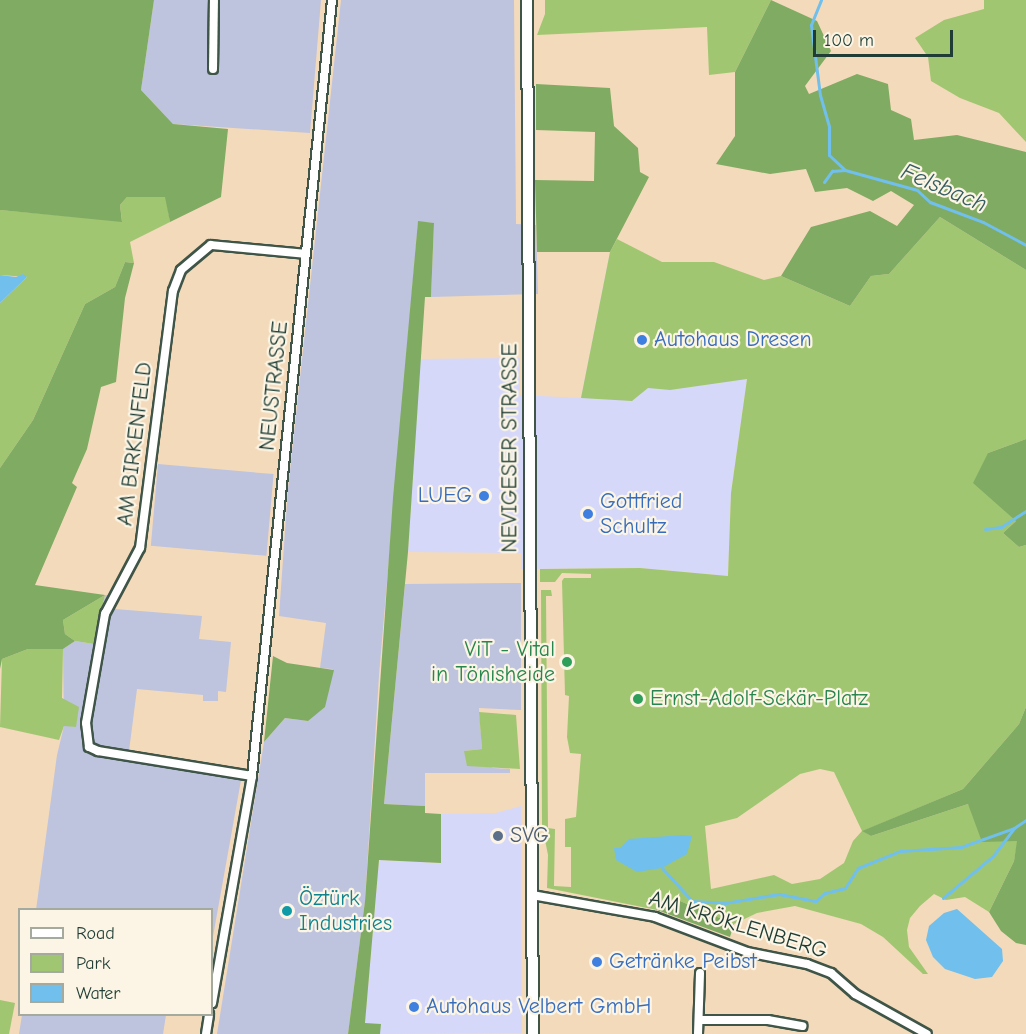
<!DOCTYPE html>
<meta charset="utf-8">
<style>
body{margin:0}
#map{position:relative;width:1026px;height:1034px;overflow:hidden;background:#f3dabb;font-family:"Comic Neue",sans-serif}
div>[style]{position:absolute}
.built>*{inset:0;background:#d6d8f9}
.industrial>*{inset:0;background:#bec3de;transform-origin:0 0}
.green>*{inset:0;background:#a1c671}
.forest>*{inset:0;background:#80ab63}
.water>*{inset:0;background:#71bfec}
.stream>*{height:3px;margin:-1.5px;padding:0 1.5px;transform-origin:1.5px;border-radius:1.5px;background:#71bfec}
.roads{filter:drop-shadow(2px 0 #3f5548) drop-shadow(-2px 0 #3f5548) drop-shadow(0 2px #3f5548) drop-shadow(0 -2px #3f5548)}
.minor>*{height:8px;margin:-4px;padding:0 4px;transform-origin:4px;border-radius:4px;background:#fff}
.secondary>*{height:10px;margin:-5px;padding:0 5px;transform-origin:5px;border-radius:5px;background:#fff}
.dots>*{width:16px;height:16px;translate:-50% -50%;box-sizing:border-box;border:3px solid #fcf5e5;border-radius:50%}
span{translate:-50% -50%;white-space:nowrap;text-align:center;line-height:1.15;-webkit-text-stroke:4.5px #fcf5e5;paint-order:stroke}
.shop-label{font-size:22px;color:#366cbe}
.left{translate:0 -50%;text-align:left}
.right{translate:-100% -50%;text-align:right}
.street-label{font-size:22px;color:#1f3d34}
.leisure-label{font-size:22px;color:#27864d}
.service-label{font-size:22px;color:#4e5e75}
.culture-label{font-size:22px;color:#0d838f}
.water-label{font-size:24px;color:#345e62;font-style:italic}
.legend{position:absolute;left:18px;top:908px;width:195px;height:108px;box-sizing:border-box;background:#fcf5e5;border:2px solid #a4ab9e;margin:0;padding:8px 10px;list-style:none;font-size:18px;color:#1f3d34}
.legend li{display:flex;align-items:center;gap:12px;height:30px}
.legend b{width:30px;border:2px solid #a4ab9e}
.scale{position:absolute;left:813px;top:30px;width:140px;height:27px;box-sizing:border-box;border:3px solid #1f3d34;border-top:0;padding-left:8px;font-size:18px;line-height:21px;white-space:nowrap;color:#1f3d34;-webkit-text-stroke:4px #fcf5e5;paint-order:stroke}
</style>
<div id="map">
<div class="built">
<div style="clip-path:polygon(610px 252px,747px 379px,731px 493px,728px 576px,640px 568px,521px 569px,521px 553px,408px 552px,420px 359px,520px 358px,520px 395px,581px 398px)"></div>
<div style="clip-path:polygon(521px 806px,522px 1033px,380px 1034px,380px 1024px,365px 1023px,379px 860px,441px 863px,441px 814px,496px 813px)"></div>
</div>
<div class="industrial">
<div style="clip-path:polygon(154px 0,321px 0,310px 133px,173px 124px,141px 90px)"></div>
<div style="clip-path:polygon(341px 0,514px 0,516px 224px,536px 225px,538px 294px,431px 297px,434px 223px,418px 222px,379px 675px,365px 901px,348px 1034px,217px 1034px,264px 742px,285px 718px,308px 721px,333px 669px,320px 668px,326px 623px,279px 616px,288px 489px)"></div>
<div style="left:158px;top:464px;width:116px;height:82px;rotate:5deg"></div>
<div style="clip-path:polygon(521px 583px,521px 710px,479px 708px,482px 749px,464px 751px,493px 768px,510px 769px,510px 773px,425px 773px,425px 806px,384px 804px,405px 584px)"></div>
<div style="clip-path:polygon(105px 595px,116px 596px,115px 609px,202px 616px,199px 639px,231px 642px,226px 692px,218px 691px,218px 701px,203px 701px,203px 695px,137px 689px,129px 751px,243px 769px,212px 942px,212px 910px,36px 910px,57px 755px,64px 726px,63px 649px,75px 641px,94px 644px)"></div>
<div style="clip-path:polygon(22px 1015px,22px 1014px,166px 1015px,163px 1034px,19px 1034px)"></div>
</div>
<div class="green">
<div style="clip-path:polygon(545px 0,771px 0,735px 72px,709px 75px,707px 27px,537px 35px,545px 14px)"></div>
<div style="clip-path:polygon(984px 0,1026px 0,1026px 142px,999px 113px,960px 98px,931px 81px,928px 57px,915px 38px,944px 20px,984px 9px)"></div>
<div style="clip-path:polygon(127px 197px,166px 197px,170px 222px,130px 242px,134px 263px,125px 262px,115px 287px,85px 304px,33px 420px,0 468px,0 303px,27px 277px,0 275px,0 210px,122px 221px,120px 205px)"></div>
<div style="clip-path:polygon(evenodd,940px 217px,1026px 270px,1026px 439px,988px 453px,1016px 521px,1003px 533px,1019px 547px,1026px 545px,1026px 707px,1019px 724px,963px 789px,863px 831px,871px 836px,968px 804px,1018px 840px,1014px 861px,989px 912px,965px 897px,946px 900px,934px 894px,920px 906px,910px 918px,907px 930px,909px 947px,928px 974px,923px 974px,883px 937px,861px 924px,795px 906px,757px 913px,734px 924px,680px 901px,657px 910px,547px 888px,548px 855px,542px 825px,541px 590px,551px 590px,552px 596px,546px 596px,548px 828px,555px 829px,554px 886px,571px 887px,571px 847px,565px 847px,565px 819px,576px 817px,581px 754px,570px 753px,567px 737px,569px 696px,565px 695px,562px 581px,564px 578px,591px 578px,591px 574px,562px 573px,555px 582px,540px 582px,540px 569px,640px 568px,728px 576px,731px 493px,747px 379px,670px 390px,648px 388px,632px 401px,581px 398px,610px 252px,617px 239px,662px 262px,714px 262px,764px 280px,781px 276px,850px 306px,871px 276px,889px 274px,940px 217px,820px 769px,834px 772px,862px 831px,853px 841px,844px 863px,820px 879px,792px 884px,774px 875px,711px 889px,705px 826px,737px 818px,800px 774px,820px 769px)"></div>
<div style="clip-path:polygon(105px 595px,94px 644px,75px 641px,65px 634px,63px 620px)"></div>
<div style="clip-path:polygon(28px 649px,63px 649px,62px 698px,79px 707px,76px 727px,64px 726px,59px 740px,0 727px,2px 659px)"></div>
<div style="clip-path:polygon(479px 712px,516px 715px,520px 769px,467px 766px,464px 751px,482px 749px)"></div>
<div style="clip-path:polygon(0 1000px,15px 1003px,9px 1034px,0 1034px)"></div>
</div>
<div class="forest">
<div style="clip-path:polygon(0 0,154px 0,141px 90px,173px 124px,228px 129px,221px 197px,170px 222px,165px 197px,127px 197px,120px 205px,122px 222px,0 210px)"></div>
<div style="clip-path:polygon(771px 0,817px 21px,831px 51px,805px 86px,809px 94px,857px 74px,888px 84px,891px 110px,911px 119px,914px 140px,957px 135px,1026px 152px,1026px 270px,940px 217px,889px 274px,871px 276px,850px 306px,781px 276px,811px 227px,870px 211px,897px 226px,914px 205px,891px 191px,873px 201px,847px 188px,815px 192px,806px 169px,770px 174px,716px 164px,735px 136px,735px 72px)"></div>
<div style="clip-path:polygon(536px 84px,610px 88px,614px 126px,638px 148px,640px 172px,649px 177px,610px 252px,537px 252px,535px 180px,594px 181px,595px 132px,536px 130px)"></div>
<div style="clip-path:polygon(418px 221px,434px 223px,431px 297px,425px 297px,408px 552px,384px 804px,425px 806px,425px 813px,441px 814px,441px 863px,379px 860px,365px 1023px,381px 1024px,380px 1034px,348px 1034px,365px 901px,393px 498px)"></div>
<div style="clip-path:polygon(125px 262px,134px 263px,125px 298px,116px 382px,101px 387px,87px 449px,72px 483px,77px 487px,35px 585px,105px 595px,63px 620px,65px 634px,75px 641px,63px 649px,28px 649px,2px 659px,0 669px,0 468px,33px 420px,85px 304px,115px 287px)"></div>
<div style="clip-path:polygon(1026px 439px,1026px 545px,1019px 547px,1003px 533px,1016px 521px,973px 483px,988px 453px)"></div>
<div style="clip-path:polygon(273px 656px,287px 663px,334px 670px,325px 707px,308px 721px,285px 718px,264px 742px)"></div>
<div style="clip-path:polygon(1026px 707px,1026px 945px,1016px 943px,1001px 931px,989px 912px,1014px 861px,1017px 841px,982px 842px,968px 804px,871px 836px,862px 831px,963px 789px,1019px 724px)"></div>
<div style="clip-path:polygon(680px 901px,734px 924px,730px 937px,657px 910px)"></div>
</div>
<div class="water">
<div style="clip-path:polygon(23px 274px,27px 277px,0 303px,0 275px,16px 277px)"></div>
<div style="clip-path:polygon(683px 835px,692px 836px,687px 854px,662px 868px,637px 872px,616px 860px,614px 848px,620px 848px,629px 839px)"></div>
<div style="clip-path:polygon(957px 909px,1002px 949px,1003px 961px,992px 977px,975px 979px,945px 969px,933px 957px,926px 940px,929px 926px,944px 913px)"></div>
</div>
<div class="stream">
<div style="left:821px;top:0;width:27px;rotate:112deg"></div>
<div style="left:811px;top:25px;width:71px;rotate:82.7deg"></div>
<div style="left:820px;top:95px;width:32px;rotate:74deg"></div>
<div style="left:829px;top:126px;width:29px;rotate:90deg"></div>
<div style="left:829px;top:155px;width:21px;rotate:43deg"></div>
<div style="left:824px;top:182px;width:14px;rotate:-54deg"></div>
<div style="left:832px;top:171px;width:13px;rotate:-4deg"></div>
<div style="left:845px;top:170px;width:75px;rotate:15.5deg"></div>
<div style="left:917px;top:190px;width:18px;rotate:43deg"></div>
<div style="left:930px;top:202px;width:57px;rotate:20.7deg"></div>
<div style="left:983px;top:222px;width:49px;rotate:28.1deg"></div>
<div style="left:985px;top:529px;width:16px;rotate:-7deg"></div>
<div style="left:1001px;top:527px;width:30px;rotate:-33deg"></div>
<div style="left:662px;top:868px;width:45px;rotate:47.7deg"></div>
<div style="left:692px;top:901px;width:33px;rotate:3deg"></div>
<div style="left:725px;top:903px;width:55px;rotate:-9.5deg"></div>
<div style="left:779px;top:894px;width:38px;rotate:11deg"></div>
<div style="left:816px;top:901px;width:12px;rotate:-42deg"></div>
<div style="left:825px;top:893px;width:21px;rotate:-14deg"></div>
<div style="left:845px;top:888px;width:24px;rotate:-57deg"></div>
<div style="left:858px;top:868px;width:45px;rotate:-22deg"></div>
<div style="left:900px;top:851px;width:61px;rotate:-3.8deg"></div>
<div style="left:961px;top:847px;width:56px;rotate:-19.7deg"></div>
<div style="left:943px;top:898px;width:65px;rotate:-40deg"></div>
<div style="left:993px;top:856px;width:35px;rotate:-53deg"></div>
<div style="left:1014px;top:828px;width:14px;rotate:-34deg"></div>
</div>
<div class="roads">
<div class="minor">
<div style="left:213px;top:69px;width:69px;rotate:-89.2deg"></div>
<div style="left:252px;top:776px;width:156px;rotate:-170.8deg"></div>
<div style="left:98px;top:751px;width:10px;rotate:-156deg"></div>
<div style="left:89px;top:747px;width:24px;rotate:-97deg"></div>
<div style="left:86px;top:723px;width:111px;rotate:-80.1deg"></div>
<div style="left:105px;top:614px;width:75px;rotate:-62.1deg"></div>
<div style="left:140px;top:548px;width:259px;rotate:-82.7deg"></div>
<div style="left:173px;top:291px;width:22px;rotate:-69deg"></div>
<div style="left:181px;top:270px;width:39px;rotate:-40deg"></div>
<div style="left:211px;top:245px;width:95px;rotate:5.4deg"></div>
<div style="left:532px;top:895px;width:125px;rotate:10.1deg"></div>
<div style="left:655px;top:917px;width:98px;rotate:20.8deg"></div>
<div style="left:747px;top:952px;width:61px;rotate:11.3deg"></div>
<div style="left:807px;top:964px;width:26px;rotate:21deg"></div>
<div style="left:831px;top:973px;width:32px;rotate:41deg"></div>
<div style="left:855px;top:994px;width:82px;rotate:29.1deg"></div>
<div style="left:212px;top:1003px;width:230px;rotate:-80deg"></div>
<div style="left:252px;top:776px;width:780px;rotate:-84.11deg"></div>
<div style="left:699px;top:1020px;width:69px"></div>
<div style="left:768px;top:1020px;width:35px;rotate:10deg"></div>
<div style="left:206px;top:1034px;width:20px;rotate:-81deg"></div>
<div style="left:698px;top:1034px;width:61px;rotate:-88.1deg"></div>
</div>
<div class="secondary">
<div style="left:527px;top:0;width:1034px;rotate:89.67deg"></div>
</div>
</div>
<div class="dots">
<div style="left:642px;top:340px;background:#3f7fe0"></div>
<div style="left:484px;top:496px;background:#3f7fe0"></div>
<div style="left:588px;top:514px;background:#3f7fe0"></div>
<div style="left:567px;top:662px;background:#2e9e5b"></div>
<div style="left:638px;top:699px;background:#2e9e5b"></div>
<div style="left:498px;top:836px;background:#5c6f8a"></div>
<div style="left:287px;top:911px;background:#0f9aa8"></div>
<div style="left:597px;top:962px;background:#3f7fe0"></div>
<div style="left:414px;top:1007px;background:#3f7fe0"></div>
</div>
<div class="shop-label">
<span class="left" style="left:654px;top:340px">Autohaus Dresen</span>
<span class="right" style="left:472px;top:496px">LUEG</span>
<span class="left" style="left:600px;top:514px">Gottfried<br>Schultz</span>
<span class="left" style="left:609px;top:962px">Getränke Peibst</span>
<span class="left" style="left:426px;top:1007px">Autohaus Velbert GmbH</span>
</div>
<div class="street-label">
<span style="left:274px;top:386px;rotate:-84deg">NEUSTRASSE</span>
<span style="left:135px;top:444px;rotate:-83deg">AM BIRKENFELD</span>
<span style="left:510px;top:448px;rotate:-90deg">NEVIGESER STRASSE</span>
<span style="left:738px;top:925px;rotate:17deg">AM KRÖKLENBERG</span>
</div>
<div class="leisure-label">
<span class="right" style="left:555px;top:662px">ViT - Vital<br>in Tönisheide</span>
<span class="left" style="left:650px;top:699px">Ernst-Adolf-Sckär-Platz</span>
</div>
<div class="service-label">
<span class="left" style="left:510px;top:836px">SVG</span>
</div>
<div class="culture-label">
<span class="left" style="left:299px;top:911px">Öztürk<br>Industries</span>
</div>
<div class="water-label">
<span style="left:944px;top:188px;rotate:23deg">Felsbach</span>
</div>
<ul class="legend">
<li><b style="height:8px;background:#fff"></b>Road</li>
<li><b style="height:16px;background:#a1c671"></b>Park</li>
<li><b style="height:16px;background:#71bfec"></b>Water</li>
</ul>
<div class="scale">100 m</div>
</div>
